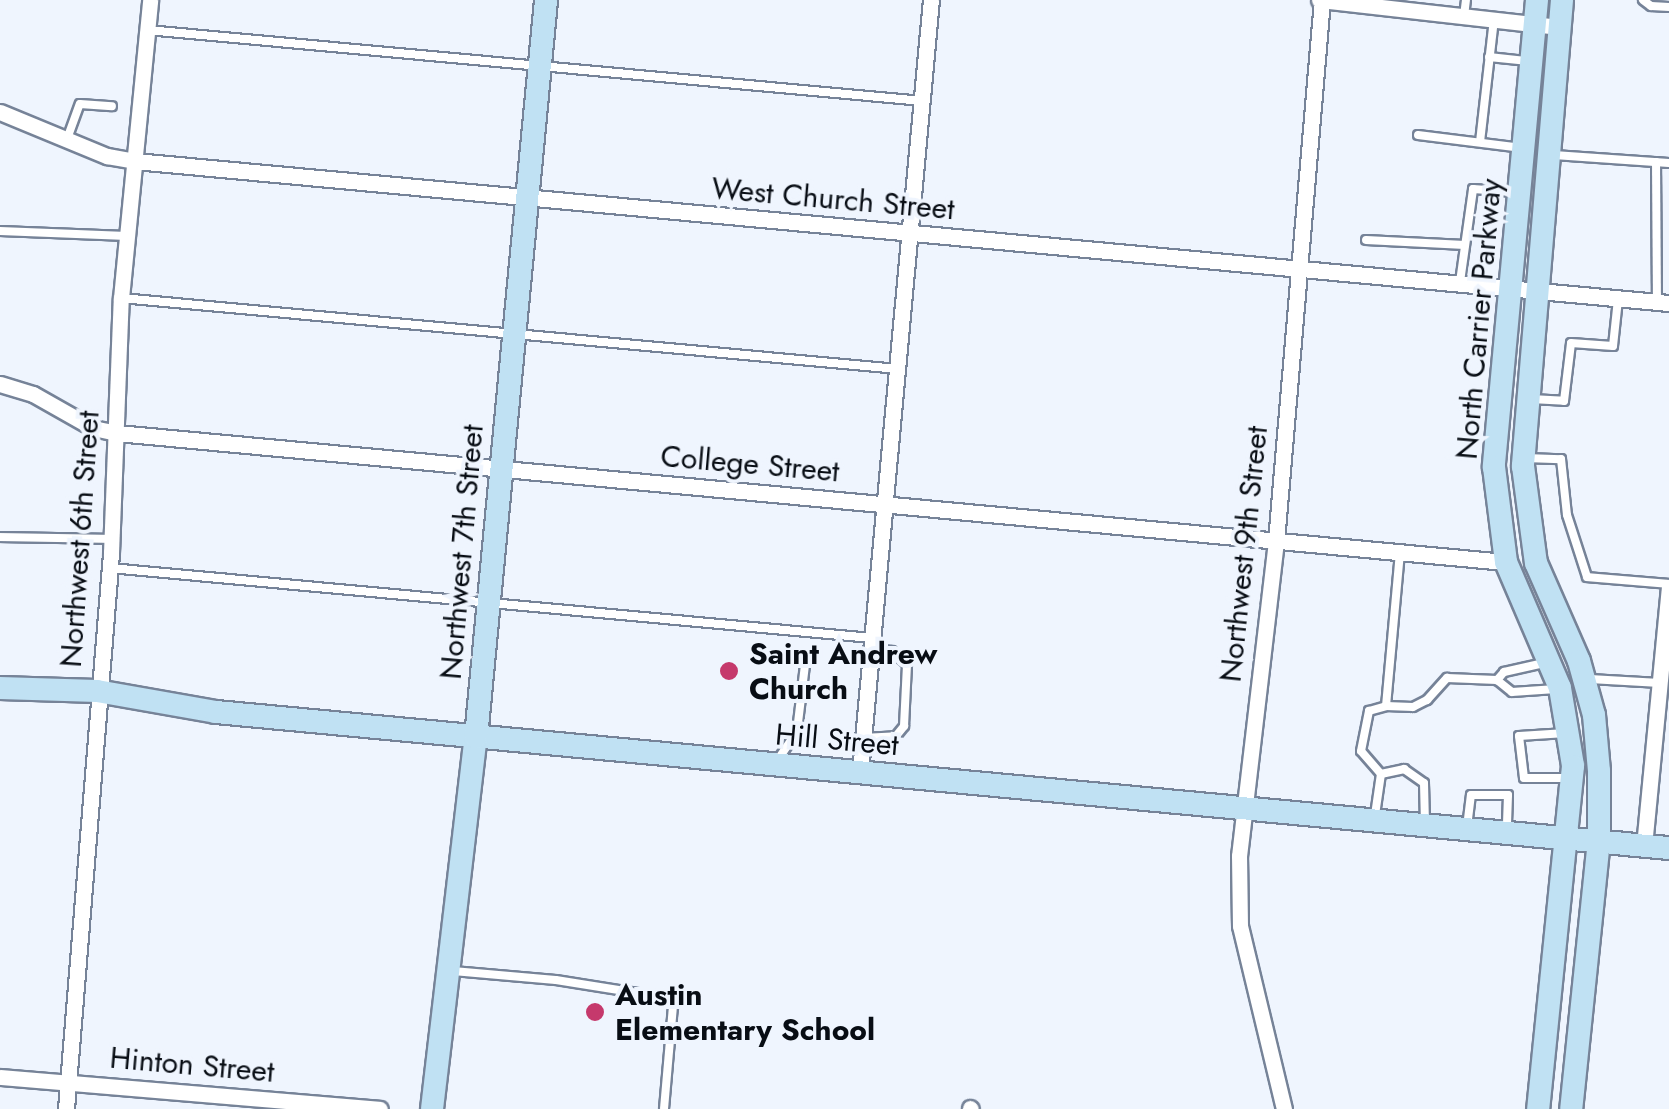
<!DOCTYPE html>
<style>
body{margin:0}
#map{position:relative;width:1669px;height:1109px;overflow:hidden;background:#eff5fe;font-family:Jost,sans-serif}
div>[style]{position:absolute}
.roads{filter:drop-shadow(2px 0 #768398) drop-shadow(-2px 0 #768398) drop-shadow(0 2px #768398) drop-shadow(0 -2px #768398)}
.lane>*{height:8px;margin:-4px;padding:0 4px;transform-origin:4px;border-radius:4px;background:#fff}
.street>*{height:15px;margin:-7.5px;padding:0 7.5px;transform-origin:7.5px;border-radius:7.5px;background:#fff}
.secondary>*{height:22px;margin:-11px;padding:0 11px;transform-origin:11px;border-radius:11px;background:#c0e1f3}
.dots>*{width:28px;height:28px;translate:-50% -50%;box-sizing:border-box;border:5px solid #eff5fe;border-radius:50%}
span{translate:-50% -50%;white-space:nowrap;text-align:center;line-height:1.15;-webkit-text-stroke:8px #eff5fe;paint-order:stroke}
.street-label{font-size:30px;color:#080d14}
.poi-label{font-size:30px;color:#080d14;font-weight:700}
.left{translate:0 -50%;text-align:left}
</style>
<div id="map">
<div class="roads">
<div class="lane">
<div style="left:1643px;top:0;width:10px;rotate:37deg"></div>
<div style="left:1651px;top:6px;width:18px;rotate:3deg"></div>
<div style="left:1464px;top:16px;width:16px;rotate:-83deg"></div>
<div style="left:147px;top:30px;width:779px;rotate:5.23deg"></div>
<div style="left:1489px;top:57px;width:37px;rotate:6deg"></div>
<div style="left:1418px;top:135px;width:105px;rotate:7.1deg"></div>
<div style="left:67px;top:139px;width:37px;rotate:-70deg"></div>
<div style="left:80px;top:104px;width:32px;rotate:4deg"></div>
<div style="left:1480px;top:142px;width:124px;rotate:-83.5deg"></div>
<div style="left:1554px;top:155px;width:115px;rotate:4deg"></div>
<div style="left:1656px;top:162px;width:140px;rotate:89.6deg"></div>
<div style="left:0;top:231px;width:127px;rotate:2.3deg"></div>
<div style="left:1366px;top:240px;width:99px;rotate:2.9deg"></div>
<div style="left:1460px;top:282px;width:94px;rotate:-82deg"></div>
<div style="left:1473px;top:189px;width:42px;rotate:4.1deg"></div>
<div style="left:121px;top:298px;width:780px;rotate:5.22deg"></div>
<div style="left:1531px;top:399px;width:33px;rotate:3deg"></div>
<div style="left:1564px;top:401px;width:58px;rotate:-83.1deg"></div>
<div style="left:1571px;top:343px;width:42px;rotate:4.1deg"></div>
<div style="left:1613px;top:346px;width:47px;rotate:-83.9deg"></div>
<div style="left:1525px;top:458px;width:36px;rotate:2deg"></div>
<div style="left:1561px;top:459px;width:56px;rotate:83.9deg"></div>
<div style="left:1567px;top:515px;width:65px;rotate:72.1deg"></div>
<div style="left:1587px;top:577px;width:82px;rotate:4.9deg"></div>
<div style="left:0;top:537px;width:112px;rotate:1deg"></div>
<div style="left:110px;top:568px;width:765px;rotate:5.25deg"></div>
<div style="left:1544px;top:663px;width:41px;rotate:167.3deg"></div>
<div style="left:1504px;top:672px;width:11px;rotate:131deg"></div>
<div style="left:1497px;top:680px;width:19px;rotate:39deg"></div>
<div style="left:1512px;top:692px;width:44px;rotate:-3.9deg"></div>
<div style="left:1590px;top:679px;width:70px;rotate:3.3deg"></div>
<div style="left:1386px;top:706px;width:155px;rotate:-84.8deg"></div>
<div style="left:1566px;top:733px;width:47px;rotate:176.3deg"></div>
<div style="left:1519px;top:736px;width:42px;rotate:83.2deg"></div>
<div style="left:1524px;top:778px;width:42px"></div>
<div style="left:863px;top:738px;width:33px;rotate:-3deg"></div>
<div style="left:896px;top:736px;width:13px;rotate:-51deg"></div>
<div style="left:904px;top:726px;width:62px;rotate:-87.2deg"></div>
<div style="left:907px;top:664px;width:20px;rotate:-139deg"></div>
<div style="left:892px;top:651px;width:21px;rotate:-175deg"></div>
<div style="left:777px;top:761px;width:36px;rotate:-56deg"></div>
<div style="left:797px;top:731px;width:75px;rotate:-83.1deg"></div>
<div style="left:1381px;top:774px;width:30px;rotate:-131deg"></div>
<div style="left:1361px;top:751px;width:41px;rotate:-78.7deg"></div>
<div style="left:1369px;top:711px;width:18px;rotate:-16deg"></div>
<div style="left:1386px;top:706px;width:27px;rotate:2deg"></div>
<div style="left:1413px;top:707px;width:16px;rotate:-27deg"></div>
<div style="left:1427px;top:700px;width:30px;rotate:-48deg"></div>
<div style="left:1447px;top:678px;width:50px;rotate:2.3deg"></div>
<div style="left:1375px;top:815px;width:41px;rotate:-81.7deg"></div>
<div style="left:1381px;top:774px;width:24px;rotate:-12deg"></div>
<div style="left:1404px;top:769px;width:24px;rotate:35deg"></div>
<div style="left:1424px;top:783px;width:40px;rotate:88.6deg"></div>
<div style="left:1467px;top:827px;width:32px;rotate:-83deg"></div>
<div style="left:1471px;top:795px;width:37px"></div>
<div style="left:1508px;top:795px;width:33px;rotate:92deg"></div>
<div style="left:453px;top:971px;width:103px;rotate:5deg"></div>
<div style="left:556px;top:980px;width:114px;rotate:9.1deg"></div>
<div style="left:669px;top:998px;width:9px;rotate:63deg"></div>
<div style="left:673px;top:1006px;width:103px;rotate:95deg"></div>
</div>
<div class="street">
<div style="left:1319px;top:0;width:243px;rotate:6.4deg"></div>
<div style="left:0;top:112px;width:116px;rotate:22.4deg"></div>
<div style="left:107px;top:156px;width:28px;rotate:10deg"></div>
<div style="left:135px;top:161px;width:1541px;rotate:5.29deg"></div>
<div style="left:0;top:384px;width:34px;rotate:17deg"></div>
<div style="left:33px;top:394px;width:69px;rotate:29.5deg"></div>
<div style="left:93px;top:428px;width:25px;rotate:12deg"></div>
<div style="left:117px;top:433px;width:1395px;rotate:5.31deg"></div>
<div style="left:860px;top:772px;width:775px;rotate:-84.75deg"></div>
<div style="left:1644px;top:846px;width:260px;rotate:-84.5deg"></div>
<div style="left:0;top:1077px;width:381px;rotate:4.8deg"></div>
<div style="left:970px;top:1108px;width:1px;rotate:45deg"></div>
<div style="left:66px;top:1109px;width:558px;rotate:-85.37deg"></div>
<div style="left:111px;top:553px;width:255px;rotate:-87.8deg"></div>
<div style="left:121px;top:298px;width:299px;rotate:-84.4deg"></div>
<div style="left:1284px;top:1109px;width:188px;rotate:-103.5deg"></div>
<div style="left:1240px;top:926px;width:70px;rotate:-90.8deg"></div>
<div style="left:1239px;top:856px;width:317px;rotate:-83.3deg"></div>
<div style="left:1276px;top:541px;width:543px;rotate:-85.14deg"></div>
</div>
<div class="secondary">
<div style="left:1537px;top:0;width:469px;rotate:95.3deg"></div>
<div style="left:1494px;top:467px;width:96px;rotate:82.8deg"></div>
<div style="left:1506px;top:562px;width:137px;rotate:66.8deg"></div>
<div style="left:1560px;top:688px;width:79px;rotate:80.5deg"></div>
<div style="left:1573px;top:766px;width:345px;rotate:95.8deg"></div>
<div style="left:1562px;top:0;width:468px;rotate:94.8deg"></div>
<div style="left:1523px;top:466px;width:98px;rotate:82.4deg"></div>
<div style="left:1536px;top:563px;width:107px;rotate:66.3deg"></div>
<div style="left:1579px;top:661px;width:56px;rotate:74.5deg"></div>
<div style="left:1594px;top:715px;width:56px;rotate:84.9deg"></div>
<div style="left:1599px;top:771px;width:69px;rotate:90deg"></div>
<div style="left:1599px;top:840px;width:270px;rotate:95.9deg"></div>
<div style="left:0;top:688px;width:97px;rotate:1.8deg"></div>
<div style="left:97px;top:691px;width:121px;rotate:10deg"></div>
<div style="left:216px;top:712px;width:1459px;rotate:5.35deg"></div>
<div style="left:432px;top:1109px;width:375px;rotate:-83.3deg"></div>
<div style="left:476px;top:737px;width:740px;rotate:-84.57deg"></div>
</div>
</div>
<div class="dots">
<div style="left:729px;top:671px;background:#c5396c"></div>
<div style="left:595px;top:1012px;background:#c5396c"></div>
</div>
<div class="street-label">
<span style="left:833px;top:199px;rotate:5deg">West Church Street</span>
<span style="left:1479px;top:319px;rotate:-85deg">North Carrier Parkway</span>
<span style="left:750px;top:464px;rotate:5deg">College Street</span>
<span style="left:80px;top:539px;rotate:-86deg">Northwest 6th Street</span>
<span style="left:462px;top:552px;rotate:-85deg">Northwest 7th Street</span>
<span style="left:1244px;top:554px;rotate:-84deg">Northwest 9th Street</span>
<span style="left:837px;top:740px;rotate:5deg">Hill Street</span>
<span style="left:192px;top:1065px;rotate:5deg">Hinton Street</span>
</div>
<div class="poi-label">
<span class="left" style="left:749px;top:671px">Saint Andrew<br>Church</span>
<span class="left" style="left:615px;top:1012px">Austin<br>Elementary School</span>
</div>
</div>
